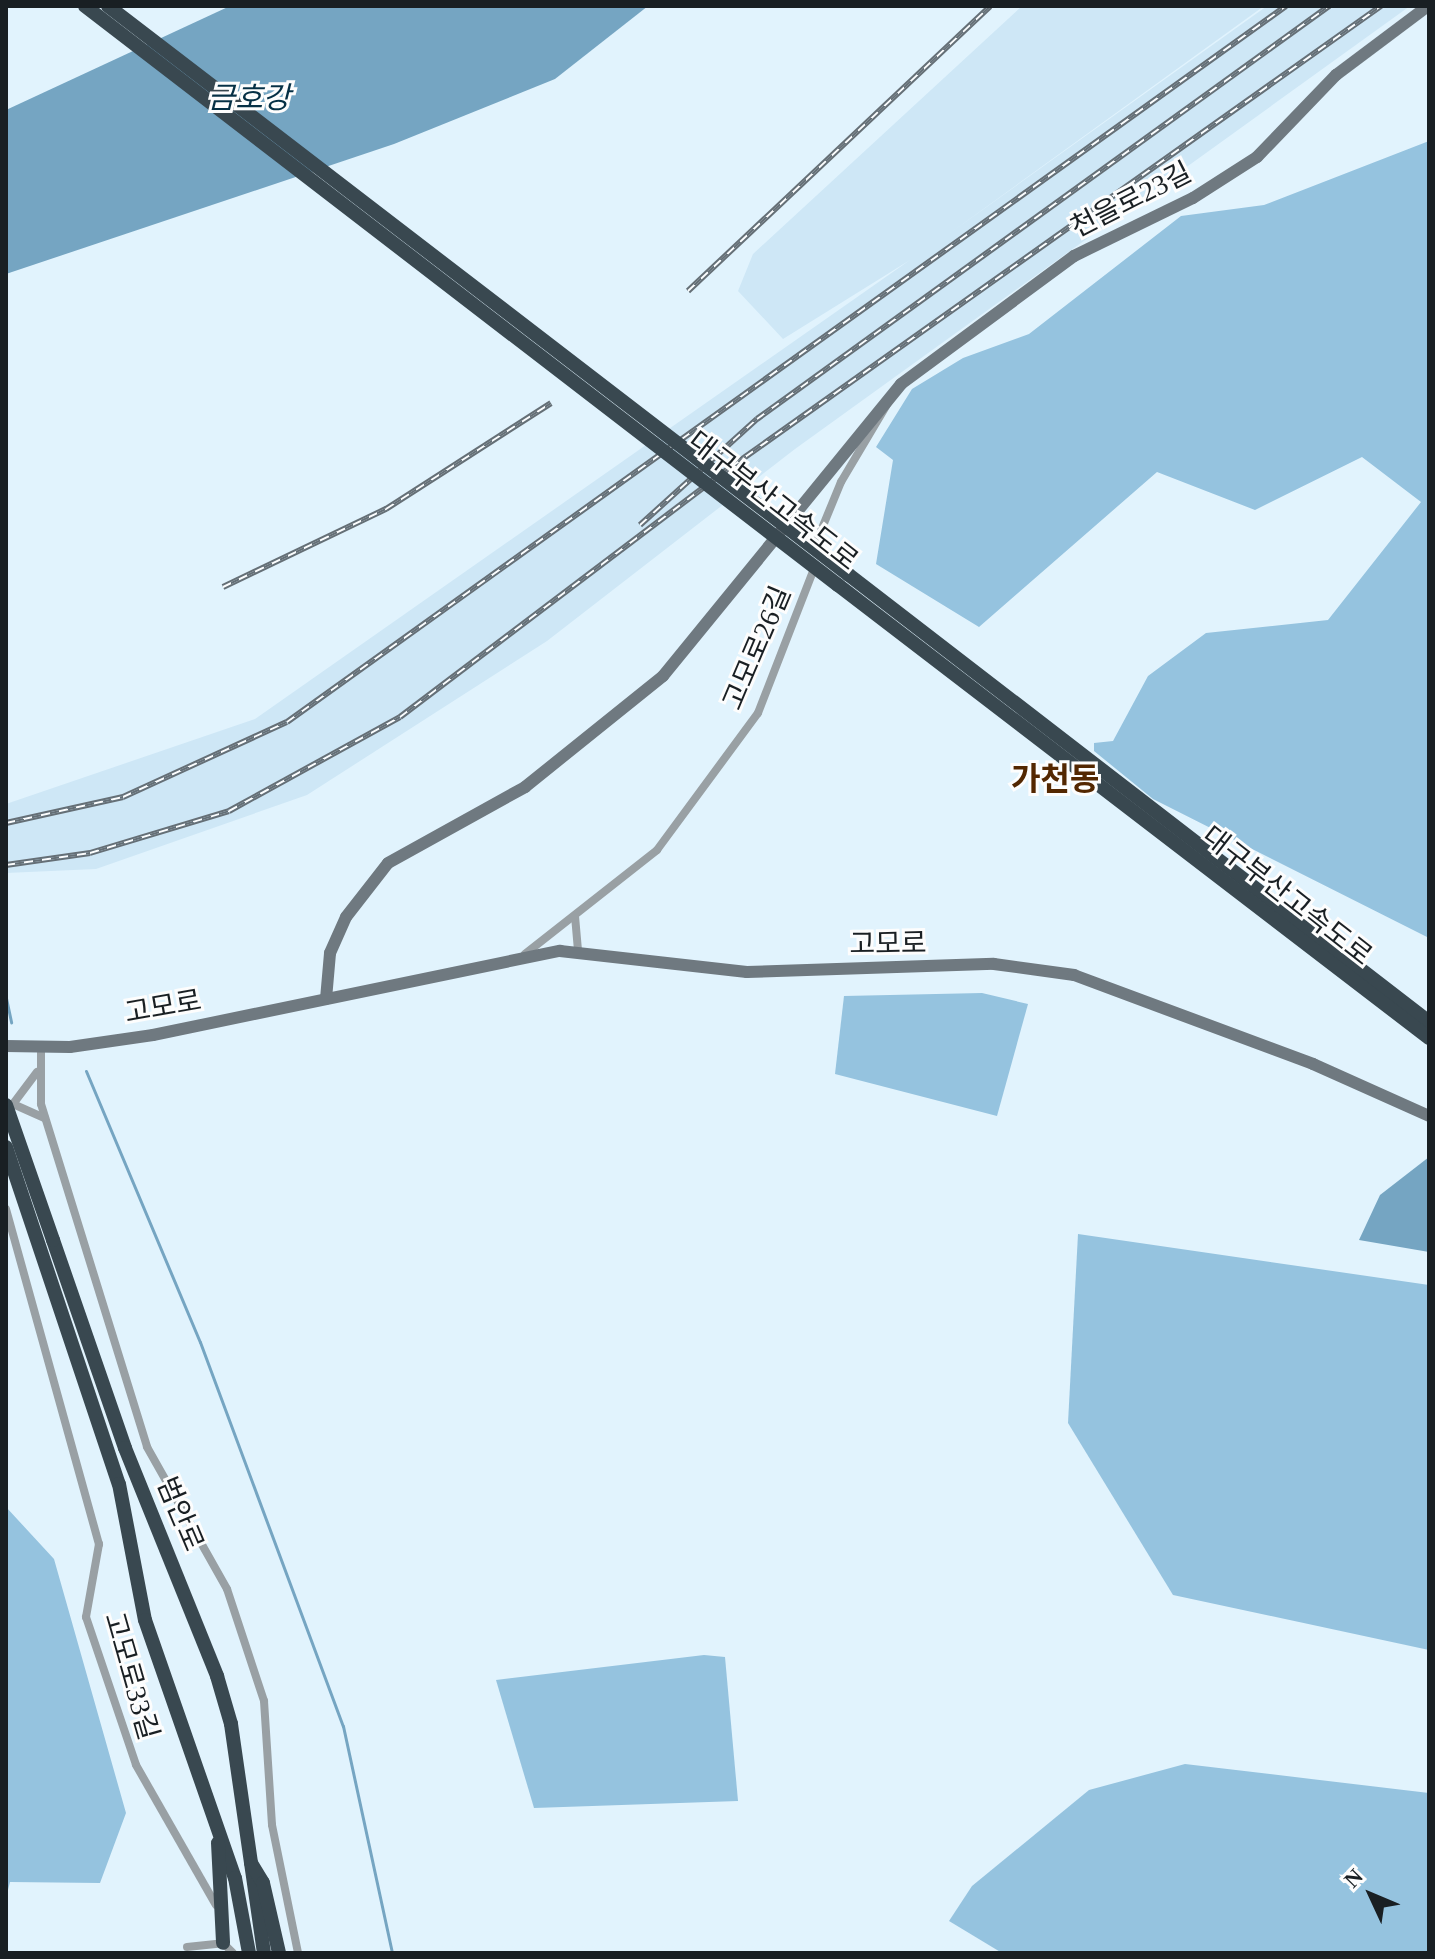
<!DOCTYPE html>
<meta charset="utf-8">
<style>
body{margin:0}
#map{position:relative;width:1435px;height:1959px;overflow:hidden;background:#e1f3fd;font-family:"Times New Roman","Noto Sans KR",serif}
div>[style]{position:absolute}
.built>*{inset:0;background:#cee7f6}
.green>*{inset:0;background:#95c3df}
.water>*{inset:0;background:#75a5c2}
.stream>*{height:3px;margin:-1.5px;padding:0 1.5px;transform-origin:1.5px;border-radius:1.5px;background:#75a5c2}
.street>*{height:8px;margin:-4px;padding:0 4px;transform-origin:4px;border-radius:4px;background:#99a0a4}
.secondary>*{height:12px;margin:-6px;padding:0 6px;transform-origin:6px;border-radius:6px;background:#6f7980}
.highway>*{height:14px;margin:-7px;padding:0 7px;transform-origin:7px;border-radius:7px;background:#394850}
.rail>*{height:6px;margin-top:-3px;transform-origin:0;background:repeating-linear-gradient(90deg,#fdfdfd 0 9px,#656f76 0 18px);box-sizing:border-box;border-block:2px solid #656f76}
.highway-bridge>*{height:14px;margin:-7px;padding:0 7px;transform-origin:7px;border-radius:7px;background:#394850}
span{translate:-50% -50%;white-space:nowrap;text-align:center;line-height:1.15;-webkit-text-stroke:6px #fdfdfd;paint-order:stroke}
.street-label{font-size:28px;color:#191f23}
.water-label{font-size:30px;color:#053045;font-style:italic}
.quarter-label{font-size:32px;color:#532701;font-weight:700}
.frame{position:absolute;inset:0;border:8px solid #191f23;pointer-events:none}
.north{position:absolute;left:1331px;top:1855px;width:80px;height:80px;-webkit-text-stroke:6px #fdfdfd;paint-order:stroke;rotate:314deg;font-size:22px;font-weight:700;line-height:32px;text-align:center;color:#191f23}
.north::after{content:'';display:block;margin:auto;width:28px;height:36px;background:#191f23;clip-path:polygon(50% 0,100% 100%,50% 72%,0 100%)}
</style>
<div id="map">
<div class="built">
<div style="clip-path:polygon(1022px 6px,1264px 6px,946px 236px,1267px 6px,1410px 6px,795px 449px,547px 641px,307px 795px,96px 869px,6px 873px,6px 804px,255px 719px,910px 260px,783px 339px,738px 291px,753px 254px)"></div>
</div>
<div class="green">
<div style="clip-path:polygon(1429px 141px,1429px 938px,1153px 799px,1094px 751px,1094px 743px,1113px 741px,1148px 676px,1206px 633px,1328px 620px,1421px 502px,1362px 457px,1255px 510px,1157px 472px,979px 627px,876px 564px,893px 460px,876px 447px,912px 389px,963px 358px,1029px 334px,1181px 216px,1264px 205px)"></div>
<div style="clip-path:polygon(982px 993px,1028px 1004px,997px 1116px,835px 1074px,844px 996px)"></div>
<div style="clip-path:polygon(1078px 1234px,1429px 1285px,1429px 1650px,1173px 1595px,1068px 1423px)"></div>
<div style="clip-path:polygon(6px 1507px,54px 1559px,126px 1813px,100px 1883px,10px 1882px,6px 1898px)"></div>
<div style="clip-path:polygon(704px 1655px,725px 1657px,738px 1801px,534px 1808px,496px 1680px)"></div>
<div style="clip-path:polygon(1185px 1764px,1429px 1793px,1429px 1953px,1002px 1953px,949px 1921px,972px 1886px,1089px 1790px)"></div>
</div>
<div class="water">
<div style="clip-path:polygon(230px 6px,648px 6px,555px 79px,394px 144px,6px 274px,6px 110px)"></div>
<div style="clip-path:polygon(1429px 1157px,1429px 1252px,1359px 1240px,1380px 1195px)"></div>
</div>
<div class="stream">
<div style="left:6px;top:998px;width:25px;rotate:78deg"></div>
<div style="left:86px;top:1071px;width:294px;rotate:67.2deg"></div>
<div style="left:200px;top:1342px;width:410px;rotate:69.6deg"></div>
<div style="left:343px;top:1726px;width:232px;rotate:77.8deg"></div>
</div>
<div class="street">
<div style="left:813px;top:550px;width:74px;rotate:-67.6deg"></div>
<div style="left:841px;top:482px;width:92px;rotate:-59.3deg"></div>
<div style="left:575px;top:916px;width:34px;rotate:85deg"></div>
<div style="left:525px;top:954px;width:168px;rotate:-38.2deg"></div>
<div style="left:657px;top:850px;width:170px;rotate:-53.6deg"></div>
<div style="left:758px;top:713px;width:158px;rotate:-68.8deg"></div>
<div style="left:41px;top:1046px;width:58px;rotate:90deg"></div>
<div style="left:41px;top:1104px;width:359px;rotate:72.8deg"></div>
<div style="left:147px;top:1447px;width:163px;rotate:60.6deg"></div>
<div style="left:227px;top:1589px;width:118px;rotate:71.7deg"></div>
<div style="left:264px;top:1701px;width:124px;rotate:86.3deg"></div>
<div style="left:272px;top:1825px;width:131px;rotate:78.5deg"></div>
<div style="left:13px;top:1104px;width:35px;rotate:24deg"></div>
<div style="left:7px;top:1112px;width:50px;rotate:-53.1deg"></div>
<div style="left:6px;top:1209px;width:348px;rotate:74.5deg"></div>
<div style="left:99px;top:1544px;width:74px;rotate:100.1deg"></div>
<div style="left:86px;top:1617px;width:156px;rotate:71.3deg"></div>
<div style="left:136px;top:1765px;width:161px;rotate:60.3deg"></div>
<div style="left:187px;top:1947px;width:36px;rotate:-6deg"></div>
<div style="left:223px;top:1943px;width:14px;rotate:45deg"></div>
</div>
<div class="secondary">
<div style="left:326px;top:999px;width:46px;rotate:-85deg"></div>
<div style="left:330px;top:953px;width:39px;rotate:-66deg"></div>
<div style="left:346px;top:917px;width:68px;rotate:-52.1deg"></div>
<div style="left:388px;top:863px;width:157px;rotate:-29deg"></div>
<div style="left:525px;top:787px;width:177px;rotate:-38.8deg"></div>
<div style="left:663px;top:676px;width:377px;rotate:-50.8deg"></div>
<div style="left:901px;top:384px;width:215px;rotate:-36.5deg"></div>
<div style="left:1074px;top:256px;width:132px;rotate:-26deg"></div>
<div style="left:1193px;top:198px;width:76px;rotate:-32.6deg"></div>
<div style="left:1257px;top:157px;width:114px;rotate:-46.1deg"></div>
<div style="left:1336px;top:75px;width:115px;rotate:-36.9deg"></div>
<div style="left:6px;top:1046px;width:64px;rotate:0.9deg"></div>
<div style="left:70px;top:1047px;width:84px;rotate:-8.2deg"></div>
<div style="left:153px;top:1035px;width:416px;rotate:-11.7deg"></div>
<div style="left:560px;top:951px;width:188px;rotate:6.4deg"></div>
<div style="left:747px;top:972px;width:247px;rotate:-1.9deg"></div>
<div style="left:994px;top:964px;width:81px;rotate:7.8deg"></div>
<div style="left:1074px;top:975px;width:255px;rotate:20.4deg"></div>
<div style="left:1313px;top:1064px;width:127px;rotate:24.1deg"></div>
</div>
<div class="highway">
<div style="left:849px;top:575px;width:732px;rotate:37.62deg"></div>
<div style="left:838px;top:585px;width:745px;rotate:37.47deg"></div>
<div style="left:6px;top:1147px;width:355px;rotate:71.5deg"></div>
<div style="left:119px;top:1484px;width:138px;rotate:79.2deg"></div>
<div style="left:145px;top:1620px;width:273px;rotate:70.8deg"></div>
<div style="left:235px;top:1878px;width:76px;rotate:79.4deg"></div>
<div style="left:53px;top:1240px;width:220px;rotate:70.9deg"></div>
<div style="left:125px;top:1448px;width:246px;rotate:68deg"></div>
<div style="left:217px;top:1676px;width:50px;rotate:73.7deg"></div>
<div style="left:231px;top:1724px;width:231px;rotate:81.8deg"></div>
<div style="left:218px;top:1843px;width:100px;rotate:87.1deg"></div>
<div style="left:251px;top:1863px;width:23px;rotate:59deg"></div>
<div style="left:263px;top:1883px;width:72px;rotate:77.1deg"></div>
</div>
<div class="rail">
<div style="left:688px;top:291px;width:415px;rotate:-43.3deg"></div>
<div style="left:640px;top:525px;width:158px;rotate:-42.2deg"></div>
<div style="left:757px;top:419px;width:706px;rotate:-35.83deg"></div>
<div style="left:223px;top:587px;width:181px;rotate:-25.6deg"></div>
<div style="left:386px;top:509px;width:196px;rotate:-32.7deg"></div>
<div style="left:6px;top:823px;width:120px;rotate:-12.5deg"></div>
<div style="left:123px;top:797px;width:180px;rotate:-24.6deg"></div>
<div style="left:287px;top:722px;width:1229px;rotate:-35.63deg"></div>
<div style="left:6px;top:865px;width:85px;rotate:-8.1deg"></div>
<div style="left:90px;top:853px;width:145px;rotate:-16.8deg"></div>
<div style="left:229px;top:811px;width:195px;rotate:-28.8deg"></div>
<div style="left:400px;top:717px;width:415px;rotate:-37.1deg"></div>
<div style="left:731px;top:467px;width:797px;rotate:-35.35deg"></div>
</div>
<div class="highway-bridge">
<div style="left:85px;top:6px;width:950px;rotate:37.56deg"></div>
<div style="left:108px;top:6px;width:934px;rotate:37.52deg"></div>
<div style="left:6px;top:1105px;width:143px;rotate:70.8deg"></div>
</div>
<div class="street-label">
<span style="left:1131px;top:200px;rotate:-27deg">천을로23길</span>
<span style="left:773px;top:501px;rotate:38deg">대구부산고속도로</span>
<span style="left:757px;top:648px;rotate:-67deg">고모로26길</span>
<span style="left:1287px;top:896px;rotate:38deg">대구부산고속도로</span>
<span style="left:888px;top:944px;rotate:-1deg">고모로</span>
<span style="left:163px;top:1007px;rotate:-10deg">고모로</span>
<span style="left:180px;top:1514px;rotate:67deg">범안로</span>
<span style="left:131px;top:1676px;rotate:74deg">고모로33길</span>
</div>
<div class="water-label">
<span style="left:249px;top:98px">금호강</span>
</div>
<div class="quarter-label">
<span style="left:1055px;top:779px">가천동</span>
</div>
<div class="frame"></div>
<div class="north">N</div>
</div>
